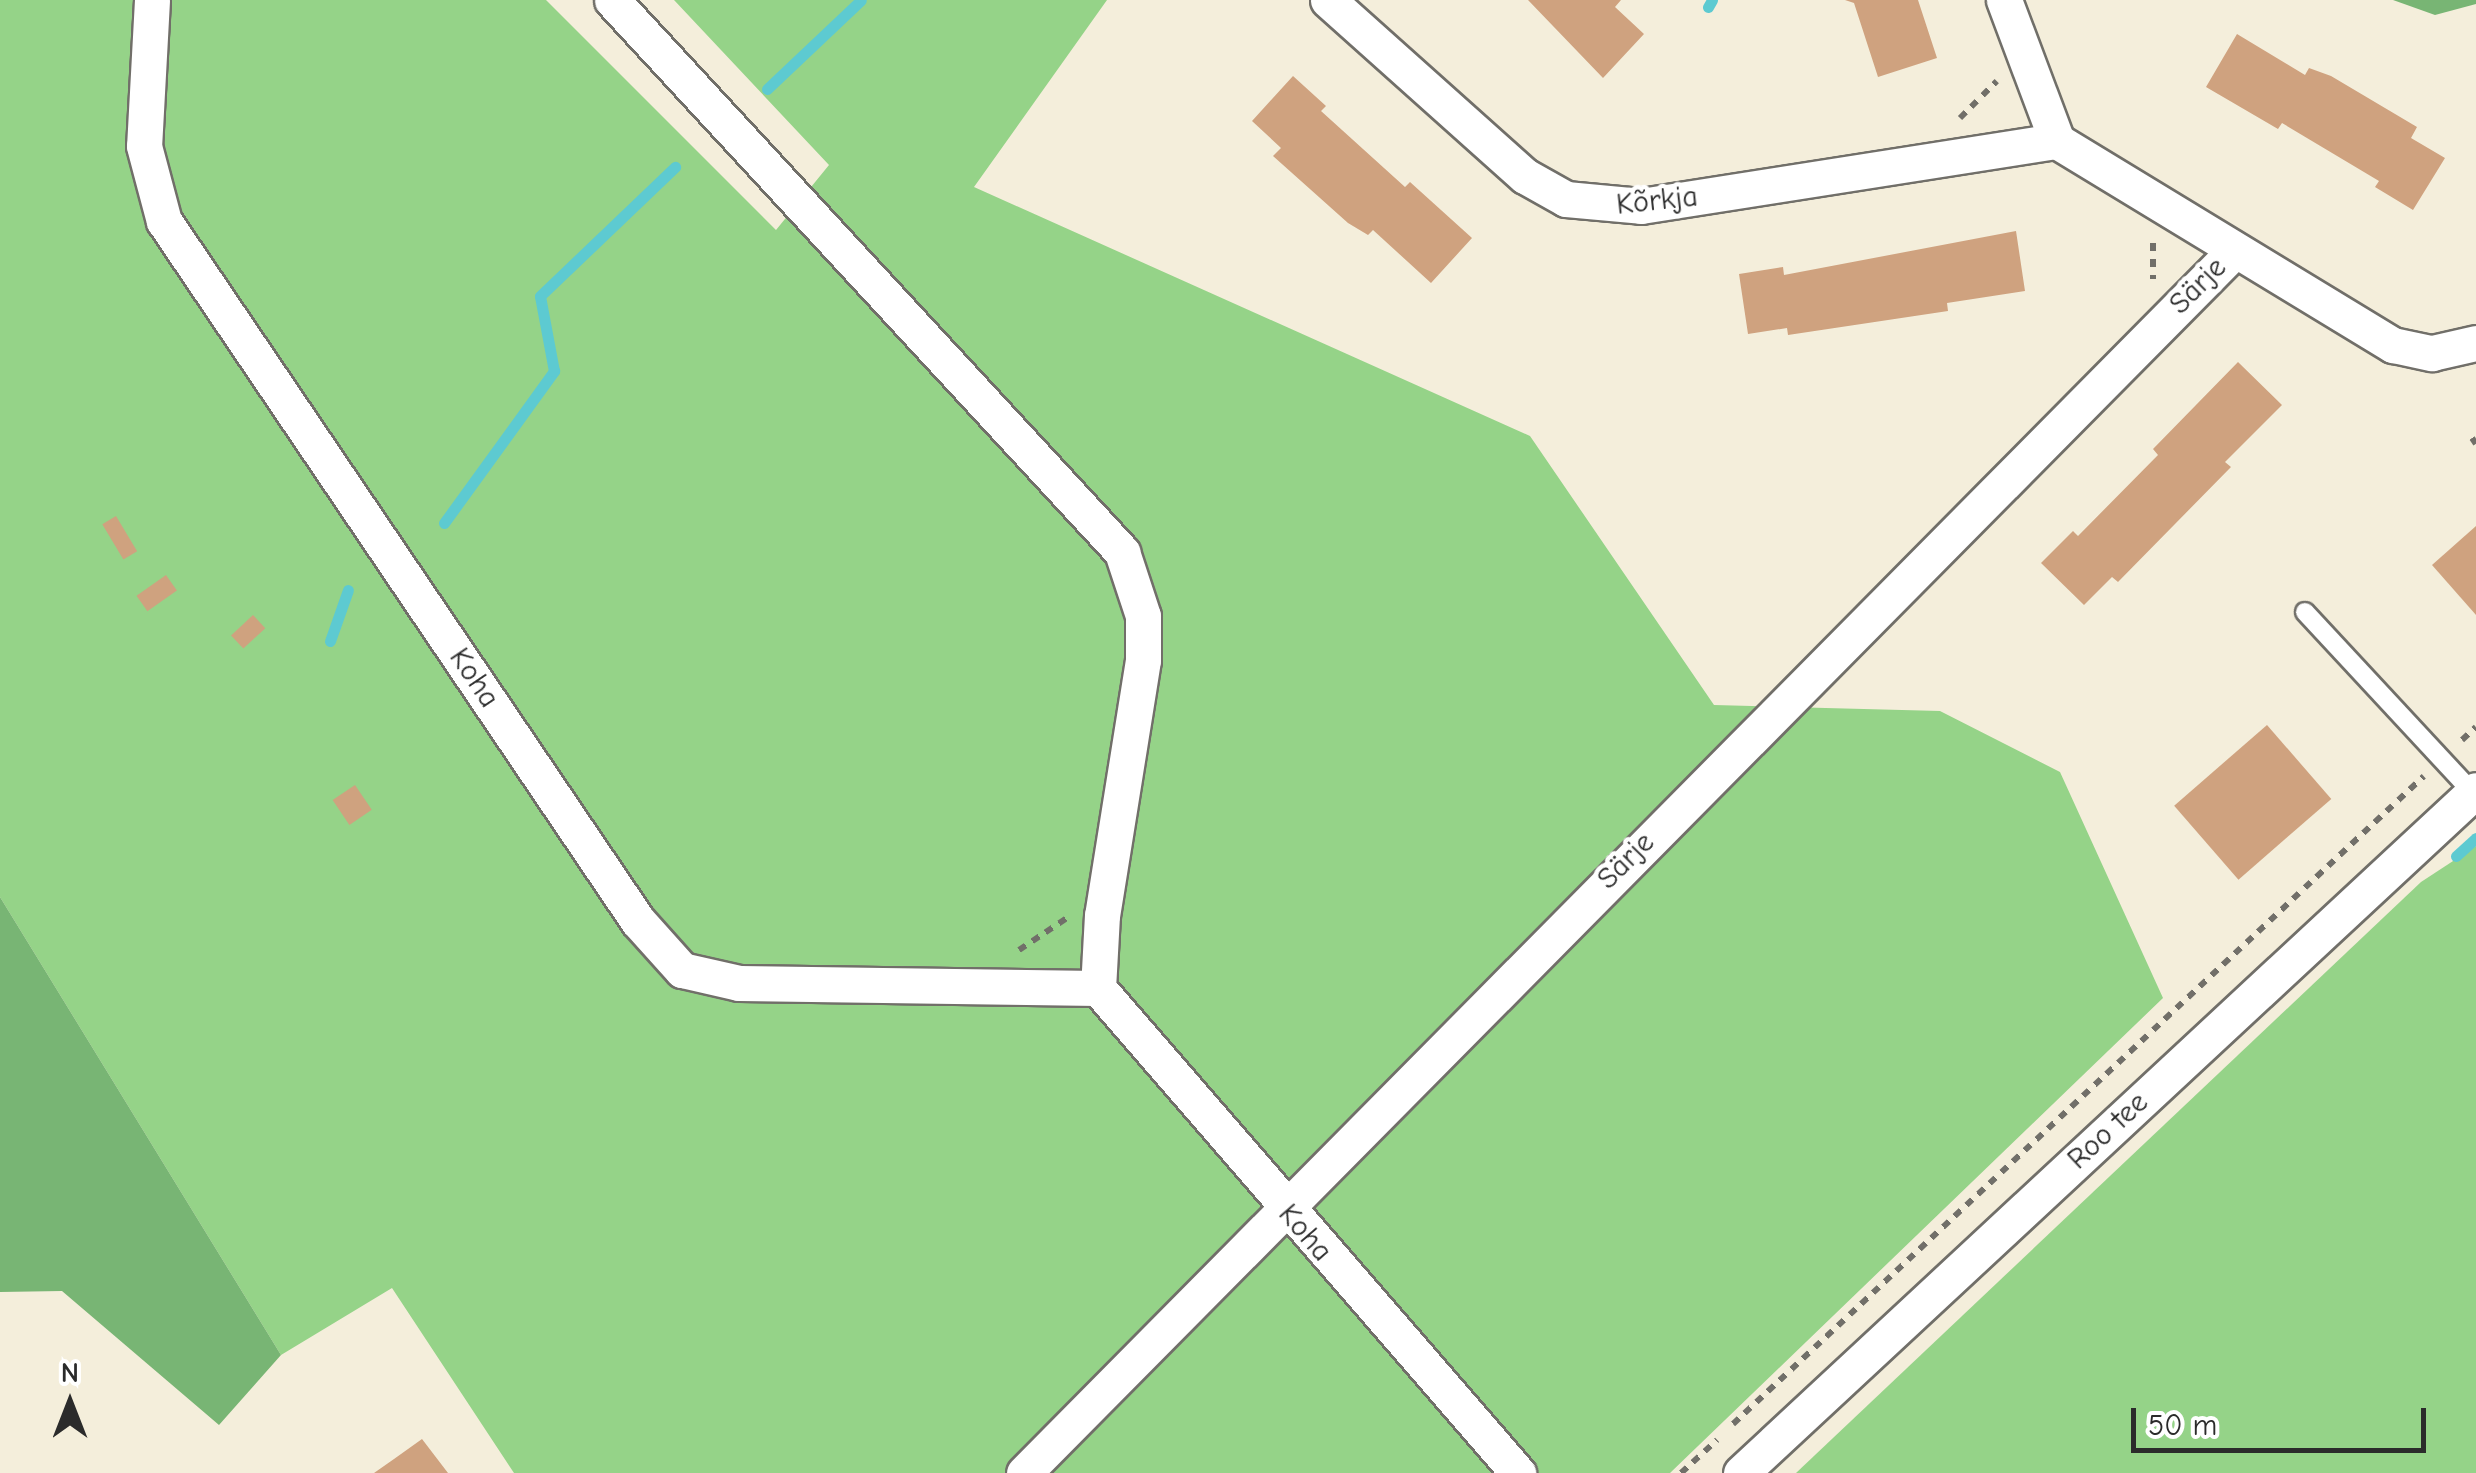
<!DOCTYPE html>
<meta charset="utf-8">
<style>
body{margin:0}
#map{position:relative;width:2476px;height:1473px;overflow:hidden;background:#f4eedb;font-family:"Comic Neue",sans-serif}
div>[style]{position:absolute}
.green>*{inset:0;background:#95d388}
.forest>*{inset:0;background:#78b574}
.stream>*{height:11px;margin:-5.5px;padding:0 5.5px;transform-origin:5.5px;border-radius:5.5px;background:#5dcad1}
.building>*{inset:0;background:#cfa27f;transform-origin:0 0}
.path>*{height:6px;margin-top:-3px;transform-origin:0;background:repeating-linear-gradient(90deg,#716f69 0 8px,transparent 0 16px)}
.roads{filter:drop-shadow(2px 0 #716f69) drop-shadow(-2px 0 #716f69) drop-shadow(0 2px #716f69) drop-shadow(0 -2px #716f69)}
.lane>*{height:18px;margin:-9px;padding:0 9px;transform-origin:9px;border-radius:9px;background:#fff}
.street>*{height:35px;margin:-17.5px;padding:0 17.5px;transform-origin:17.5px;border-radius:17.5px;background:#fff}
span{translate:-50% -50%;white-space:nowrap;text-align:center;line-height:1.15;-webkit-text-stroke:9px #fff;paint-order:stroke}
.street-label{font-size:30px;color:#2b2b2b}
.north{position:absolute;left:20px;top:1353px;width:100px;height:100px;-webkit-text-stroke:8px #fff;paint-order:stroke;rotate:0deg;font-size:28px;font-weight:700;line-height:40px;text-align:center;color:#2b2b2b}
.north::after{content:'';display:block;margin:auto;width:35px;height:45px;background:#2b2b2b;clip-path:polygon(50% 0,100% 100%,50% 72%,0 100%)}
.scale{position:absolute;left:2131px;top:1408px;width:295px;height:45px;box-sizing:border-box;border:5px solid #2b2b2b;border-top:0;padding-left:12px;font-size:30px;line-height:35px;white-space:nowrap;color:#2b2b2b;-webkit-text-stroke:8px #fff;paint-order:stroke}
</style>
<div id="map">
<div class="green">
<div style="clip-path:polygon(0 0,546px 0,776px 230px,829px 165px,674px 0,1107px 0,974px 187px,1530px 436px,1714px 705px,1940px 711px,2060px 772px,2163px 998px,1670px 1473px,514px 1473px,392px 1288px,281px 1355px,0 897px)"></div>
<div style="clip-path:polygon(2476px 846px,2476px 1473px,1796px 1473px,2421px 882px)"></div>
</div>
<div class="forest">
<div style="clip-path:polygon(2393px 0,2476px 0,2476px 4px,2435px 15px)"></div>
<div style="clip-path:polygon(0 897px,281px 1355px,219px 1425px,62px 1291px,0 1292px)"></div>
</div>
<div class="stream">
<div style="left:1708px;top:7px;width:8px;rotate:-60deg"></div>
<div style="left:767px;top:89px;width:129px;rotate:-43.4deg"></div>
<div style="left:444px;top:523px;width:188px;rotate:-54.1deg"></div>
<div style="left:554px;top:371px;width:76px;rotate:-100.6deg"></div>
<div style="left:540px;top:296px;width:187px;rotate:-43.7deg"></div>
<div style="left:330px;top:641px;width:54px;rotate:-70.6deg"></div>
<div style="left:2456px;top:856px;width:27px;rotate:-42deg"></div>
</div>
<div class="building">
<div style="clip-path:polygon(1528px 0,1621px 0,1615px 7px,1644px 34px,1603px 78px)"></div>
<div style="clip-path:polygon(1845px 0,1918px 0,1937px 58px,1878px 77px,1854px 3px)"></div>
<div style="clip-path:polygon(2237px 34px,2305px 75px,2309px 68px,2331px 76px,2417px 127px,2411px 138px,2445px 158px,2413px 210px,2375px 187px,2379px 181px,2282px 123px,2278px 129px,2206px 87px)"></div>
<div style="clip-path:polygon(1293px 76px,1326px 106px,1321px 111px,1405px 187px,1410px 182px,1472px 238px,1431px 283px,1373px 230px,1368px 235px,1348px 223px,1273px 156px,1281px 148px,1252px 121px)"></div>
<div style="clip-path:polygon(2016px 231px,2025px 291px,1947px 303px,1948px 311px,1788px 335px,1787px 328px,1748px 334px,1739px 274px,1783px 267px,1784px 275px)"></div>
<div style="clip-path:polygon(2238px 362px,2282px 405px,2225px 462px,2231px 467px,2118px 582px,2112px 577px,2084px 605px,2041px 563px,2073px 531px,2078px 536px,2158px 455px,2153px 449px)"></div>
<div style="left:116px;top:516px;width:41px;height:16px;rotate:59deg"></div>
<div style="clip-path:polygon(2476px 526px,2476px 615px,2432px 565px)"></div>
<div style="left:166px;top:575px;width:19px;height:36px;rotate:55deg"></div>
<div style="left:253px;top:615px;width:18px;height:30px;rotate:47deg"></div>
<div style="left:2267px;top:725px;width:98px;height:123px;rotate:49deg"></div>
<div style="left:355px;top:785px;width:30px;height:27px;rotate:56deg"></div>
<div style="clip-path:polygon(422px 1439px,448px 1473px,374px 1473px,394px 1459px)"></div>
</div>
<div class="path">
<div style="left:1960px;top:118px;width:52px;rotate:-45deg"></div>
<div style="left:2153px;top:243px;width:36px;rotate:90deg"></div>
<div style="left:2472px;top:438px;width:7px;rotate:56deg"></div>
<div style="left:2462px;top:740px;width:19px;rotate:-43deg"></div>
<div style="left:1019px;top:950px;width:58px;rotate:-33.7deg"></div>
<div style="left:1733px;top:1424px;width:947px;rotate:-43.16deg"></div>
<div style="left:1681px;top:1473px;width:49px;rotate:-42.5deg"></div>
</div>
<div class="roads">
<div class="lane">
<div style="left:2305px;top:612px;width:247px;rotate:47.1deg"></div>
</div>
<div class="street">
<div style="left:152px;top:0;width:146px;rotate:93.1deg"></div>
<div style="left:144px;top:146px;width:78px;rotate:75.1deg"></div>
<div style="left:164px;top:221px;width:845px;rotate:55.9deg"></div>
<div style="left:638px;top:921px;width:66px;rotate:48.1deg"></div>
<div style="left:682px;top:970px;width:58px;rotate:12.8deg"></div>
<div style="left:739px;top:983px;width:359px;rotate:0.8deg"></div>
<div style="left:1098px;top:988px;width:642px;rotate:49.11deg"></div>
<div style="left:612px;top:0;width:752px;rotate:47.26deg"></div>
<div style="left:1122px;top:552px;width:67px;rotate:71.8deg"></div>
<div style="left:1143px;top:616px;width:44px;rotate:90deg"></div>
<div style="left:1143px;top:660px;width:258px;rotate:99.1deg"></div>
<div style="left:1102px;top:915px;width:73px;rotate:93.1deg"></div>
<div style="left:1328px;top:0;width:264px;rotate:41.8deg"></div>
<div style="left:1525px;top:176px;width:47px;rotate:29.3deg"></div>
<div style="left:1566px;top:199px;width:75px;rotate:5.3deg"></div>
<div style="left:1641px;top:206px;width:421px;rotate:-8.9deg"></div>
<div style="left:2057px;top:141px;width:393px;rotate:31.3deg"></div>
<div style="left:2393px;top:345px;width:40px;rotate:12deg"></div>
<div style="left:2432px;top:353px;width:45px;rotate:-12.8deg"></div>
<div style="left:2004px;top:0;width:151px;rotate:69.4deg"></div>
<div style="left:1024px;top:1473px;width:1718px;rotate:-45.28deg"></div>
<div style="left:1741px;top:1473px;width:1003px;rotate:-42.9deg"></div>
</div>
</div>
<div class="street-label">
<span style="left:1657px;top:201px;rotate:-6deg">Kõrkja</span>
<span style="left:2198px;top:286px;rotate:-45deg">Särje</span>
<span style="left:474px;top:678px;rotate:56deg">Koha</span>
<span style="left:1626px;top:861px;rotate:-45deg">Särje</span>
<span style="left:2108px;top:1131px;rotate:-43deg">Roo tee</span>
<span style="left:1305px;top:1233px;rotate:49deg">Koha</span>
</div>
<div class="north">N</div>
<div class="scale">50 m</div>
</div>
